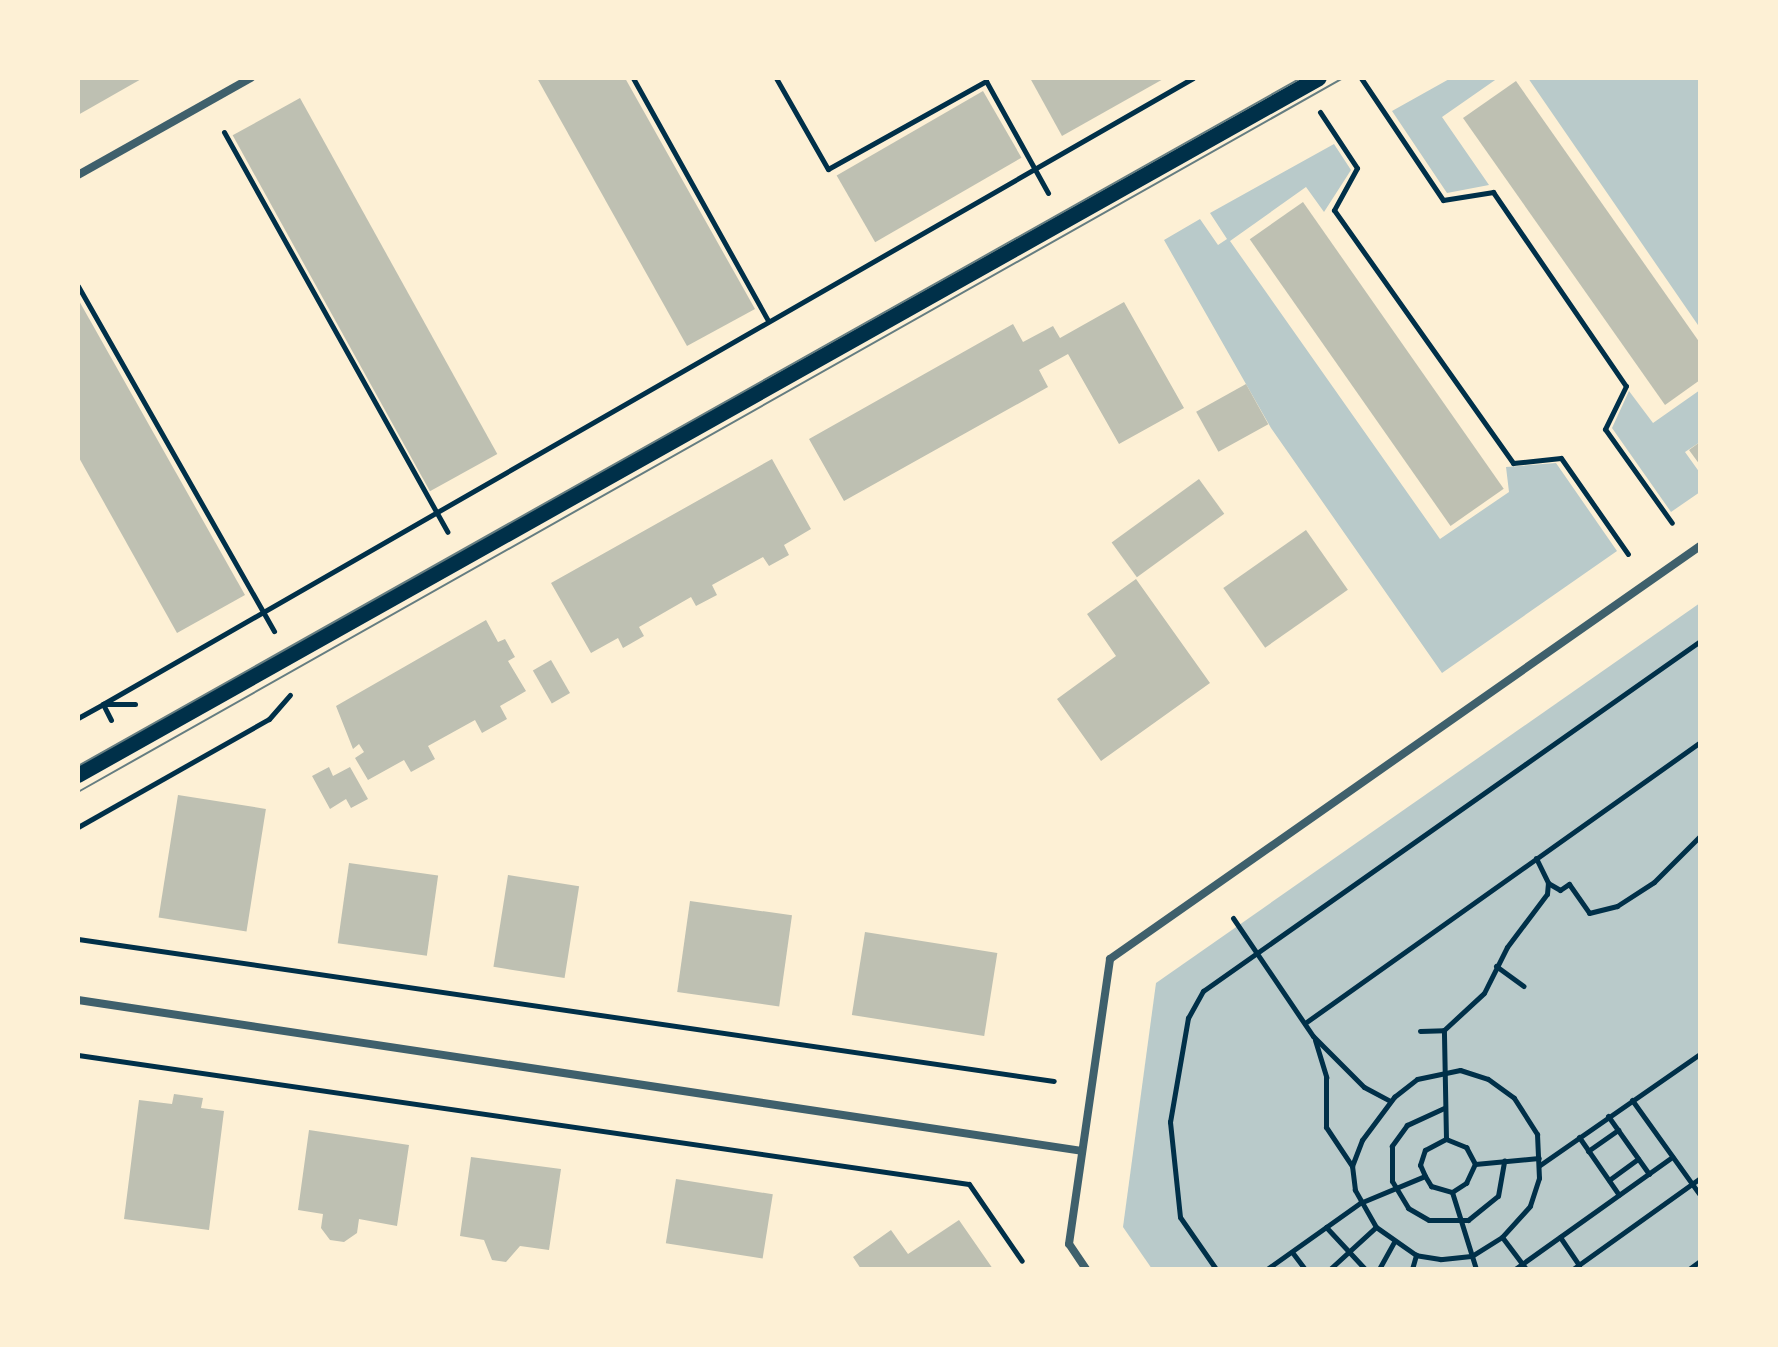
<!DOCTYPE html>
<style>
body{margin:0}
#map{position:relative;width:1778px;height:1347px;overflow:hidden;background:#fdf0d5;font-family:Montserrat,sans-serif}
div>[style]{position:absolute}
.green>*{inset:0;background:#b9caca}
.building>*{inset:0;background:#bec0b2;transform-origin:0 0}
.path>*{height:5px;margin:-2.5px;padding:0 2.5px;transform-origin:2.5px;border-radius:2.5px;background:#003049}
.minor>*{height:8px;margin:-4px;padding:0 4px;transform-origin:4px;border-radius:4px;background:#3f606c}
.secondary>*{height:16px;margin:-8px;padding:0 8px;transform-origin:8px;border-radius:8px;background:#003049}
.tram>*{height:2px;margin:-1px;padding:0 1px;transform-origin:1px;border-radius:1px;background:#657d81}
span{translate:-50% -50%;white-space:nowrap;text-align:center;line-height:1.15;-webkit-text-stroke:8px #fdf0d5;paint-order:stroke}
.frame{position:absolute;inset:0;border:80px solid #fdf0d5;pointer-events:none}
</style>
<div id="map">
<div class="green">
<div style="clip-path:polygon(1451px 78px,1498px 78px,1442px 117px,1489px 185px,1447px 193px,1392px 111px)"></div>
<div style="clip-path:polygon(1528px 78px,1700px 78px,1700px 328px)"></div>
<div style="clip-path:polygon(1334px 144px,1351px 170px,1324px 212px,1306px 187px,1230px 241px,1440px 539px,1509px 492px,1506px 467px,1556px 463px,1617px 551px,1442px 673px,1271px 428px,1164px 240px,1200px 219px,1218px 245px,1227px 239px,1210px 213px)"></div>
<div style="clip-path:polygon(1700px 390px,1700px 442px,1685px 452px,1700px 473px,1700px 492px,1671px 512px,1612px 428px,1629px 391px,1653px 423px)"></div>
<div style="clip-path:polygon(1700px 603px,1700px 1269px,1152px 1269px,1123px 1227px,1156px 983px)"></div>
</div>
<div class="building">
<div style="clip-path:polygon(78px 78px,143px 78px,78px 115px)"></div>
<div style="clip-path:polygon(537px 78px,625px 78px,755px 309px,687px 346px)"></div>
<div style="clip-path:polygon(1030px 78px,1165px 78px,1062px 136px)"></div>
<div style="clip-path:polygon(1516px 81px,1700px 343px,1700px 380px,1665px 405px,1463px 118px)"></div>
<div style="left:983px;top:91px;width:77px;height:169px;rotate:60deg"></div>
<div style="left:300px;top:98px;width:407px;height:77px;rotate:61deg"></div>
<div style="left:1303px;top:202px;width:350px;height:65px;rotate:55deg"></div>
<div style="clip-path:polygon(78px 299px,245px 595px,177px 633px,78px 456px)"></div>
<div style="clip-path:polygon(1124px 302px,1184px 408px,1119px 444px,1068px 354px,1039px 370px,1048px 387px,844px 501px,809px 439px,1013px 324px,1023px 342px,1053px 326px,1060px 338px)"></div>
<div style="left:1246px;top:384px;width:46px;height:57px;rotate:61deg"></div>
<div style="clip-path:polygon(1700px 442px,1700px 465px,1689px 450px)"></div>
<div style="clip-path:polygon(772px 459px,811px 529px,784px 545px,789px 555px,769px 566px,763px 557px,712px 585px,717px 595px,696px 606px,691px 597px,639px 627px,644px 636px,623px 648px,618px 638px,591px 653px,551px 583px)"></div>
<div style="left:1199px;top:479px;width:43px;height:108px;rotate:54deg"></div>
<div style="left:1306px;top:530px;width:73px;height:101px;rotate:55deg"></div>
<div style="clip-path:polygon(1136px 579px,1210px 683px,1101px 761px,1057px 699px,1116px 656px,1087px 614px)"></div>
<div style="clip-path:polygon(486px 620px,498px 642px,505px 639px,515px 657px,508px 661px,526px 691px,500px 706px,507px 719px,482px 733px,475px 720px,428px 746px,435px 759px,411px 772px,404px 760px,368px 780px,355px 758px,364px 752px,359px 744px,353px 749px,336px 706px)"></div>
<div style="left:551px;top:660px;width:38px;height:21px;rotate:60deg"></div>
<div style="clip-path:polygon(329px 767px,333px 776px,350px 767px,368px 799px,351px 808px,346px 799px,330px 809px,312px 776px)"></div>
<div style="left:178px;top:795px;width:89px;height:124px;rotate:9deg"></div>
<div style="left:349px;top:863px;width:90px;height:81px;rotate:8deg"></div>
<div style="left:508px;top:875px;width:72px;height:93px;rotate:9deg"></div>
<div style="left:690px;top:901px;width:103px;height:92px;rotate:8deg"></div>
<div style="left:865px;top:932px;width:134px;height:84px;rotate:9deg"></div>
<div style="clip-path:polygon(174px 1094px,203px 1098px,201px 1108px,224px 1111px,209px 1230px,124px 1219px,139px 1100px,172px 1104px)"></div>
<div style="clip-path:polygon(309px 1130px,409px 1145px,397px 1226px,359px 1219px,357px 1233px,344px 1242px,330px 1240px,321px 1228px,323px 1214px,298px 1210px)"></div>
<div style="clip-path:polygon(471px 1157px,561px 1169px,549px 1250px,520px 1246px,506px 1262px,492px 1260px,484px 1240px,460px 1236px)"></div>
<div style="left:676px;top:1179px;width:98px;height:65px;rotate:9deg"></div>
<div style="clip-path:polygon(959px 1220px,993px 1269px,861px 1269px,853px 1257px,891px 1230px,908px 1254px)"></div>
</div>
<div class="path">
<div style="left:633px;top:78px;width:278px;rotate:60.9deg"></div>
<div style="left:776px;top:78px;width:105px;rotate:60.3deg"></div>
<div style="left:828px;top:169px;width:181px;rotate:-29.1deg"></div>
<div style="left:986px;top:81px;width:128px;rotate:61deg"></div>
<div style="left:1361px;top:78px;width:147px;rotate:56.1deg"></div>
<div style="left:1443px;top:200px;width:51px;rotate:-9.1deg"></div>
<div style="left:1493px;top:192px;width:235px;rotate:55.6deg"></div>
<div style="left:1626px;top:386px;width:48px;rotate:116deg"></div>
<div style="left:1605px;top:429px;width:115px;rotate:54.5deg"></div>
<div style="left:1320px;top:112px;width:67px;rotate:56.5deg"></div>
<div style="left:1357px;top:168px;width:48px;rotate:118.7deg"></div>
<div style="left:1334px;top:210px;width:310px;rotate:54.7deg"></div>
<div style="left:1513px;top:463px;width:48px;rotate:-5.9deg"></div>
<div style="left:1561px;top:458px;width:117px;rotate:55.1deg"></div>
<div style="left:224px;top:132px;width:458px;rotate:60.8deg"></div>
<div style="left:78px;top:286px;width:397px;rotate:60.4deg"></div>
<div style="left:78px;top:718px;width:29px;rotate:-29deg"></div>
<div style="left:103px;top:704px;width:32px"></div>
<div style="left:111px;top:720px;width:18px;rotate:-117deg"></div>
<div style="left:103px;top:704px;width:1257px;rotate:-29.87deg"></div>
<div style="left:78px;top:827px;width:219px;rotate:-29.5deg"></div>
<div style="left:269px;top:719px;width:32px;rotate:-49deg"></div>
<div style="left:1536px;top:858px;width:28px;rotate:64deg"></div>
<div style="left:1233px;top:918px;width:143px;rotate:55.9deg"></div>
<div style="left:1313px;top:1036px;width:72px;rotate:45deg"></div>
<div style="left:1364px;top:1087px;width:30px;rotate:28deg"></div>
<div style="left:78px;top:939px;width:986px;rotate:8.28deg"></div>
<div style="left:1496px;top:966px;width:34px;rotate:36deg"></div>
<div style="left:1305px;top:1023px;width:485px;rotate:-35.4deg"></div>
<div style="left:1420px;top:1031px;width:24px;rotate:-2deg"></div>
<div style="left:1315px;top:1040px;width:39px;rotate:73deg"></div>
<div style="left:1326px;top:1077px;width:50px;rotate:90deg"></div>
<div style="left:1326px;top:1127px;width:47px;rotate:56.3deg"></div>
<div style="left:78px;top:1055px;width:900px;rotate:8.24deg"></div>
<div style="left:969px;top:1184px;width:93px;rotate:55.5deg"></div>
<div style="left:1460px;top:1070px;width:29px;rotate:18deg"></div>
<div style="left:1488px;top:1079px;width:32px;rotate:36deg"></div>
<div style="left:1514px;top:1098px;width:43px;rotate:57.4deg"></div>
<div style="left:1537px;top:1134px;width:44px;rotate:87.4deg"></div>
<div style="left:1539px;top:1178px;width:29px;rotate:108deg"></div>
<div style="left:1530px;top:1206px;width:42px;rotate:132.1deg"></div>
<div style="left:1502px;top:1237px;width:36px;rotate:148deg"></div>
<div style="left:1471px;top:1256px;width:31px;rotate:174deg"></div>
<div style="left:1440px;top:1259px;width:24px;rotate:-171deg"></div>
<div style="left:1416px;top:1255px;width:49px;rotate:-145deg"></div>
<div style="left:1376px;top:1227px;width:43px;rotate:-119.6deg"></div>
<div style="left:1355px;top:1190px;width:24px;rotate:-97deg"></div>
<div style="left:1352px;top:1166px;width:28px;rotate:-69deg"></div>
<div style="left:1362px;top:1140px;width:54px;rotate:-53.3deg"></div>
<div style="left:1394px;top:1097px;width:29px;rotate:-38deg"></div>
<div style="left:1417px;top:1079px;width:44px;rotate:-11.8deg"></div>
<div style="left:1632px;top:1100px;width:117px;rotate:54.4deg"></div>
<div style="left:1444px;top:1108px;width:41px;rotate:155.3deg"></div>
<div style="left:1407px;top:1125px;width:26px;rotate:126deg"></div>
<div style="left:1392px;top:1146px;width:35px;rotate:90deg"></div>
<div style="left:1392px;top:1181px;width:31px;rotate:59deg"></div>
<div style="left:1408px;top:1208px;width:24px;rotate:30deg"></div>
<div style="left:1429px;top:1220px;width:39px"></div>
<div style="left:1468px;top:1220px;width:38px;rotate:-39deg"></div>
<div style="left:1498px;top:1196px;width:36px;rotate:-80deg"></div>
<div style="left:1608px;top:1116px;width:71px;rotate:54.7deg"></div>
<div style="left:1579px;top:1137px;width:70px;rotate:55.4deg"></div>
<div style="left:1446px;top:1139px;width:22px;rotate:22deg"></div>
<div style="left:1466px;top:1147px;width:19px;rotate:62deg"></div>
<div style="left:1588px;top:1151px;width:37px;rotate:-35deg"></div>
<div style="left:1540px;top:1165px;width:195px;rotate:-34.8deg"></div>
<div style="left:1425px;top:1176px;width:12px;rotate:-114deg"></div>
<div style="left:1420px;top:1165px;width:16px;rotate:-72deg"></div>
<div style="left:1425px;top:1150px;width:24px;rotate:-28deg"></div>
<div style="left:1446px;top:1139px;width:109px;rotate:-91.1deg"></div>
<div style="left:1444px;top:1030px;width:54px;rotate:-42.8deg"></div>
<div style="left:1484px;top:993px;width:51px;rotate:-63.4deg"></div>
<div style="left:1507px;top:947px;width:66px;rotate:-53deg"></div>
<div style="left:1547px;top:894px;width:11px;rotate:-85deg"></div>
<div style="left:1548px;top:883px;width:14px;rotate:30deg"></div>
<div style="left:1560px;top:890px;width:11px;rotate:-34deg"></div>
<div style="left:1569px;top:884px;width:35px;rotate:55deg"></div>
<div style="left:1589px;top:913px;width:29px;rotate:-14deg"></div>
<div style="left:1617px;top:906px;width:44px;rotate:-33deg"></div>
<div style="left:1654px;top:882px;width:65px;rotate:-45deg"></div>
<div style="left:1609px;top:1180px;width:36px;rotate:-36deg"></div>
<div style="left:1452px;top:1192px;width:17px;rotate:-33deg"></div>
<div style="left:1466px;top:1183px;width:21px;rotate:-65deg"></div>
<div style="left:1475px;top:1164px;width:64px;rotate:-5.4deg"></div>
<div style="left:1326px;top:1227px;width:57px;rotate:47.1deg"></div>
<div style="left:1502px;top:1237px;width:40px;rotate:53deg"></div>
<div style="left:1560px;top:1237px;width:34px;rotate:56deg"></div>
<div style="left:1292px;top:1252px;width:21px;rotate:53deg"></div>
<div style="left:1216px;top:1269px;width:63px;rotate:-124.7deg"></div>
<div style="left:1180px;top:1217px;width:96px;rotate:-96deg"></div>
<div style="left:1170px;top:1122px;width:106px;rotate:-80.2deg"></div>
<div style="left:1188px;top:1018px;width:31px;rotate:-61deg"></div>
<div style="left:1203px;top:991px;width:608px;rotate:-35.15deg"></div>
<div style="left:1267px;top:1269px;width:114px;rotate:-35.4deg"></div>
<div style="left:1360px;top:1203px;width:70px;rotate:-22.6deg"></div>
<div style="left:1425px;top:1176px;width:12px;rotate:59deg"></div>
<div style="left:1431px;top:1186px;width:22px;rotate:16deg"></div>
<div style="left:1452px;top:1192px;width:81px;rotate:72.7deg"></div>
<div style="left:1330px;top:1269px;width:62px;rotate:-42.4deg"></div>
<div style="left:1379px;top:1269px;width:31px;rotate:-61deg"></div>
<div style="left:1412px;top:1269px;width:15px;rotate:-74deg"></div>
<div style="left:1515px;top:1269px;width:193px;rotate:-35.5deg"></div>
<div style="left:1573px;top:1269px;width:156px;rotate:-35.6deg"></div>
<div style="left:1689px;top:1269px;width:14px;rotate:-36deg"></div>
</div>
<div class="minor">
<div style="left:78px;top:175px;width:198px;rotate:-29.3deg"></div>
<div style="left:78px;top:1000px;width:1015px;rotate:8.55deg"></div>
<div style="left:1086px;top:1269px;width:30px;rotate:-124deg"></div>
<div style="left:1069px;top:1244px;width:288px;rotate:-81.8deg"></div>
<div style="left:1110px;top:959px;width:720px;rotate:-34.99deg"></div>
</div>
<div class="secondary">
<div style="left:78px;top:775px;width:1423px;rotate:-29.32deg"></div>
</div>
<div class="tram">
<div style="left:78px;top:766px;width:1403px;rotate:-29.36deg"></div>
<div style="left:78px;top:792px;width:1453px;rotate:-29.44deg"></div>
</div>
<div class="frame"></div>
</div>
